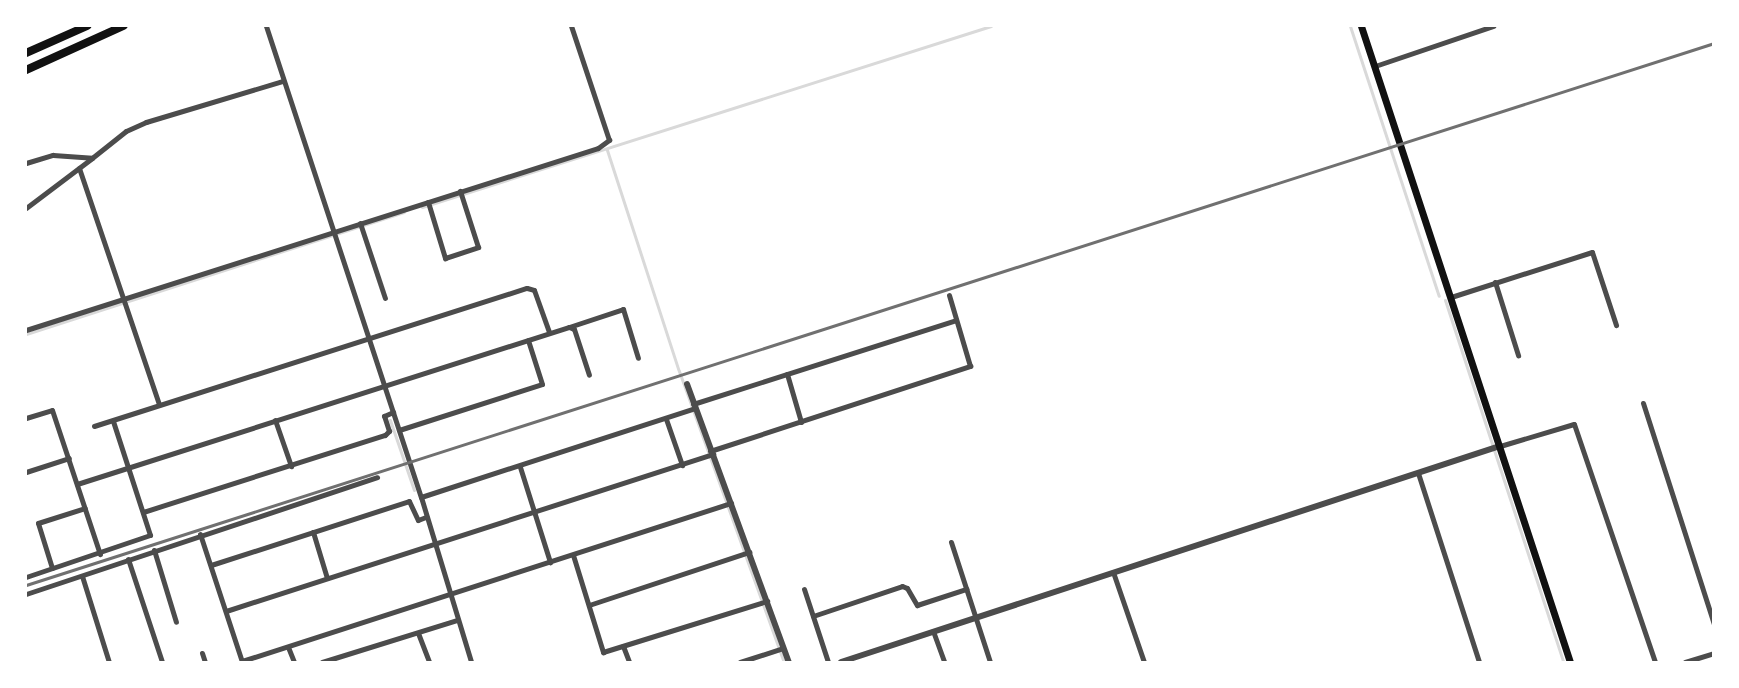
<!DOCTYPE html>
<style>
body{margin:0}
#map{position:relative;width:1739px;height:688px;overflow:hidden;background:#fff;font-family:"Exo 2",sans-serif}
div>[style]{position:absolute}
.stream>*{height:3px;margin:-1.5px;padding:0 1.5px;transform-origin:1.5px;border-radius:1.5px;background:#d9d9d9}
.minor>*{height:5px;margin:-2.5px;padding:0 2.5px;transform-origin:2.5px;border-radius:2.5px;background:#4c4c4c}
.tertiary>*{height:6px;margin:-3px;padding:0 3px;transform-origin:3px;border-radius:3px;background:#4c4c4c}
.secondary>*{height:7px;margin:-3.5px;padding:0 3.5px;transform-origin:3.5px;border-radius:3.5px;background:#111}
.trunk>*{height:8px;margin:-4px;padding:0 4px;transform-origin:4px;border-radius:4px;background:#111}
.rail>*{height:3px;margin:-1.5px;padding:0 1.5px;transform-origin:1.5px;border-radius:1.5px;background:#707070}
span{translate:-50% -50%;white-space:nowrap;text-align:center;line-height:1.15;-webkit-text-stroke:5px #fff;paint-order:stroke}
.frame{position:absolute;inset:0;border:27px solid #fff;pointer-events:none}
</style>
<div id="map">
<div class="stream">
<div style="left:1350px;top:26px;width:284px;rotate:71.8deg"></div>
<div style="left:607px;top:150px;width:232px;rotate:72deg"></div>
<div style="left:679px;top:371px;width:309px;rotate:70.2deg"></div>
<div style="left:422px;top:207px;width:597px;rotate:-17.65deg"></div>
<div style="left:1445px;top:300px;width:381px;rotate:71.9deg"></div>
<div style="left:26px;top:334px;width:397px;rotate:-17.9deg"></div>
<div style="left:390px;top:420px;width:74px;rotate:71.1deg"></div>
</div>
<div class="minor">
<div style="left:266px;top:26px;width:496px;rotate:71.8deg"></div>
<div style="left:421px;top:497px;width:172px;rotate:73.1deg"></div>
<div style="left:1375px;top:66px;width:125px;rotate:-18.7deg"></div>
<div style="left:26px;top:163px;width:28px;rotate:-17deg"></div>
<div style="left:53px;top:155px;width:39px;rotate:4deg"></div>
<div style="left:92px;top:158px;width:43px;rotate:-38.5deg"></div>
<div style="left:126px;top:131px;width:22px;rotate:-24deg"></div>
<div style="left:146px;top:122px;width:143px;rotate:-16.7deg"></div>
<div style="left:79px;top:168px;width:250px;rotate:71.3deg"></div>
<div style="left:428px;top:202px;width:59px;rotate:73.1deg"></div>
<div style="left:445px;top:258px;width:35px;rotate:-18deg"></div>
<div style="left:478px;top:247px;width:59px;rotate:-107.8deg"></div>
<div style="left:26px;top:208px;width:83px;rotate:-37.1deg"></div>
<div style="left:360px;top:223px;width:79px;rotate:71.6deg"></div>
<div style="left:1495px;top:282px;width:77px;rotate:72.5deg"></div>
<div style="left:1451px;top:297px;width:148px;rotate:-17.7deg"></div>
<div style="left:1592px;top:252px;width:77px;rotate:71.8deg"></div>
<div style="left:569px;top:327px;width:57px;rotate:-18.4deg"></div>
<div style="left:623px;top:309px;width:51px;rotate:73deg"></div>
<div style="left:26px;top:330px;width:600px;rotate:-17.65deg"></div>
<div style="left:598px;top:148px;width:14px;rotate:-36deg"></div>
<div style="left:609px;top:140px;width:120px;rotate:-108.4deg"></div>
<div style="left:787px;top:374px;width:50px;rotate:73.7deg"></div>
<div style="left:1643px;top:403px;width:232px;rotate:72.2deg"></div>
<div style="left:693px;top:404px;width:276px;rotate:-17.7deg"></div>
<div style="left:26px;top:418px;width:27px;rotate:-17deg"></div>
<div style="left:52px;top:410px;width:152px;rotate:71.6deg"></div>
<div style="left:666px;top:419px;width:49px;rotate:70.8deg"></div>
<div style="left:275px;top:420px;width:49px;rotate:70.8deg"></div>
<div style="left:94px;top:426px;width:454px;rotate:-17.7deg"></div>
<div style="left:527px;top:288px;width:7px;rotate:16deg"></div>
<div style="left:534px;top:290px;width:45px;rotate:70.3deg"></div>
<div style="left:399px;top:430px;width:150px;rotate:-17.8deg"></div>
<div style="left:542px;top:384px;width:46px;rotate:-107.7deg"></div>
<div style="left:1500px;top:446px;width:77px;rotate:-16.6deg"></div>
<div style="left:1574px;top:424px;width:251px;rotate:71.2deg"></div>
<div style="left:710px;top:451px;width:274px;rotate:-18.1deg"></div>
<div style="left:970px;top:366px;width:74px;rotate:-106.5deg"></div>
<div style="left:520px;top:467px;width:100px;rotate:72.5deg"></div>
<div style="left:26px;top:472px;width:45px;rotate:-18deg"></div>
<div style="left:1418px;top:473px;width:199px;rotate:72.1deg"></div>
<div style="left:77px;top:484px;width:516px;rotate:-17.7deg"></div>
<div style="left:569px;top:327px;width:5px;rotate:22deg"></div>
<div style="left:574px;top:329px;width:48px;rotate:71.9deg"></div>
<div style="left:421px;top:497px;width:288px;rotate:-18deg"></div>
<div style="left:143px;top:512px;width:254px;rotate:-17.7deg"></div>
<div style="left:385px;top:435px;width:6px;rotate:-45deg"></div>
<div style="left:389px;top:431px;width:16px;rotate:-108deg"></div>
<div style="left:384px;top:416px;width:10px;rotate:-24deg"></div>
<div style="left:313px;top:532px;width:48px;rotate:73.1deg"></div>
<div style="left:200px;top:534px;width:135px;rotate:71.8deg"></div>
<div style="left:951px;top:542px;width:126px;rotate:72deg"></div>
<div style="left:154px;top:550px;width:75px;rotate:73deg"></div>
<div style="left:573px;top:555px;width:102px;rotate:72.8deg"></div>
<div style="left:603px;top:652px;width:172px;rotate:-17.3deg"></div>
<div style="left:128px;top:559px;width:108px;rotate:71.7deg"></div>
<div style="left:211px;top:565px;width:208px;rotate:-17.9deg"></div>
<div style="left:409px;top:501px;width:21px;rotate:65deg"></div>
<div style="left:418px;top:520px;width:9px;rotate:-21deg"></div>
<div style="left:52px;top:568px;width:47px;rotate:-107.3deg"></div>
<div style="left:38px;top:523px;width:49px;rotate:-17.7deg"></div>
<div style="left:1113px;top:572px;width:95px;rotate:71deg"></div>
<div style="left:82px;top:576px;width:90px;rotate:72.6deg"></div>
<div style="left:26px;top:577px;width:131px;rotate:-18.7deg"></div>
<div style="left:150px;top:535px;width:120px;rotate:-108deg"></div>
<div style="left:804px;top:589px;width:77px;rotate:71.8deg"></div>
<div style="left:26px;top:594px;width:370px;rotate:-18.4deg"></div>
<div style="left:589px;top:605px;width:169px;rotate:-18.3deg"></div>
<div style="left:226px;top:611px;width:512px;rotate:-17.87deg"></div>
<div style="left:813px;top:616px;width:94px;rotate:-18.6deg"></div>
<div style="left:902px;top:586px;width:5px;rotate:22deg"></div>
<div style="left:907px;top:588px;width:20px;rotate:60deg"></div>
<div style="left:917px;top:605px;width:52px;rotate:-18.1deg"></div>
<div style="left:933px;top:631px;width:33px;rotate:70deg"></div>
<div style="left:418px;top:633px;width:31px;rotate:69deg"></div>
<div style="left:623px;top:646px;width:17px;rotate:69deg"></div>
<div style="left:288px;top:647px;width:16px;rotate:68deg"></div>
<div style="left:202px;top:653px;width:9px;rotate:72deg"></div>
<div style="left:242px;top:661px;width:514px;rotate:-17.91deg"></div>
<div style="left:322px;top:662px;width:141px;rotate:-17.3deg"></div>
<div style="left:740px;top:662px;width:45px;rotate:-18deg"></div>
<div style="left:1685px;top:662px;width:30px;rotate:-17deg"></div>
</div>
<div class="tertiary">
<div style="left:687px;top:384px;width:296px;rotate:69.9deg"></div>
<div style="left:841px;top:662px;width:693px;rotate:-18.15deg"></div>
</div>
<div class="secondary">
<div style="left:1361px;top:26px;width:669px;rotate:71.81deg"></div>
</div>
<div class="trunk">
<div style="left:26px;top:53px;width:67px;rotate:-23.9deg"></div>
<div style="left:26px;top:70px;width:107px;rotate:-24.4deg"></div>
</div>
<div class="rail">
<div style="left:26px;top:585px;width:1773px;rotate:-17.8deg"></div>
</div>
<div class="frame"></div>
</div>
